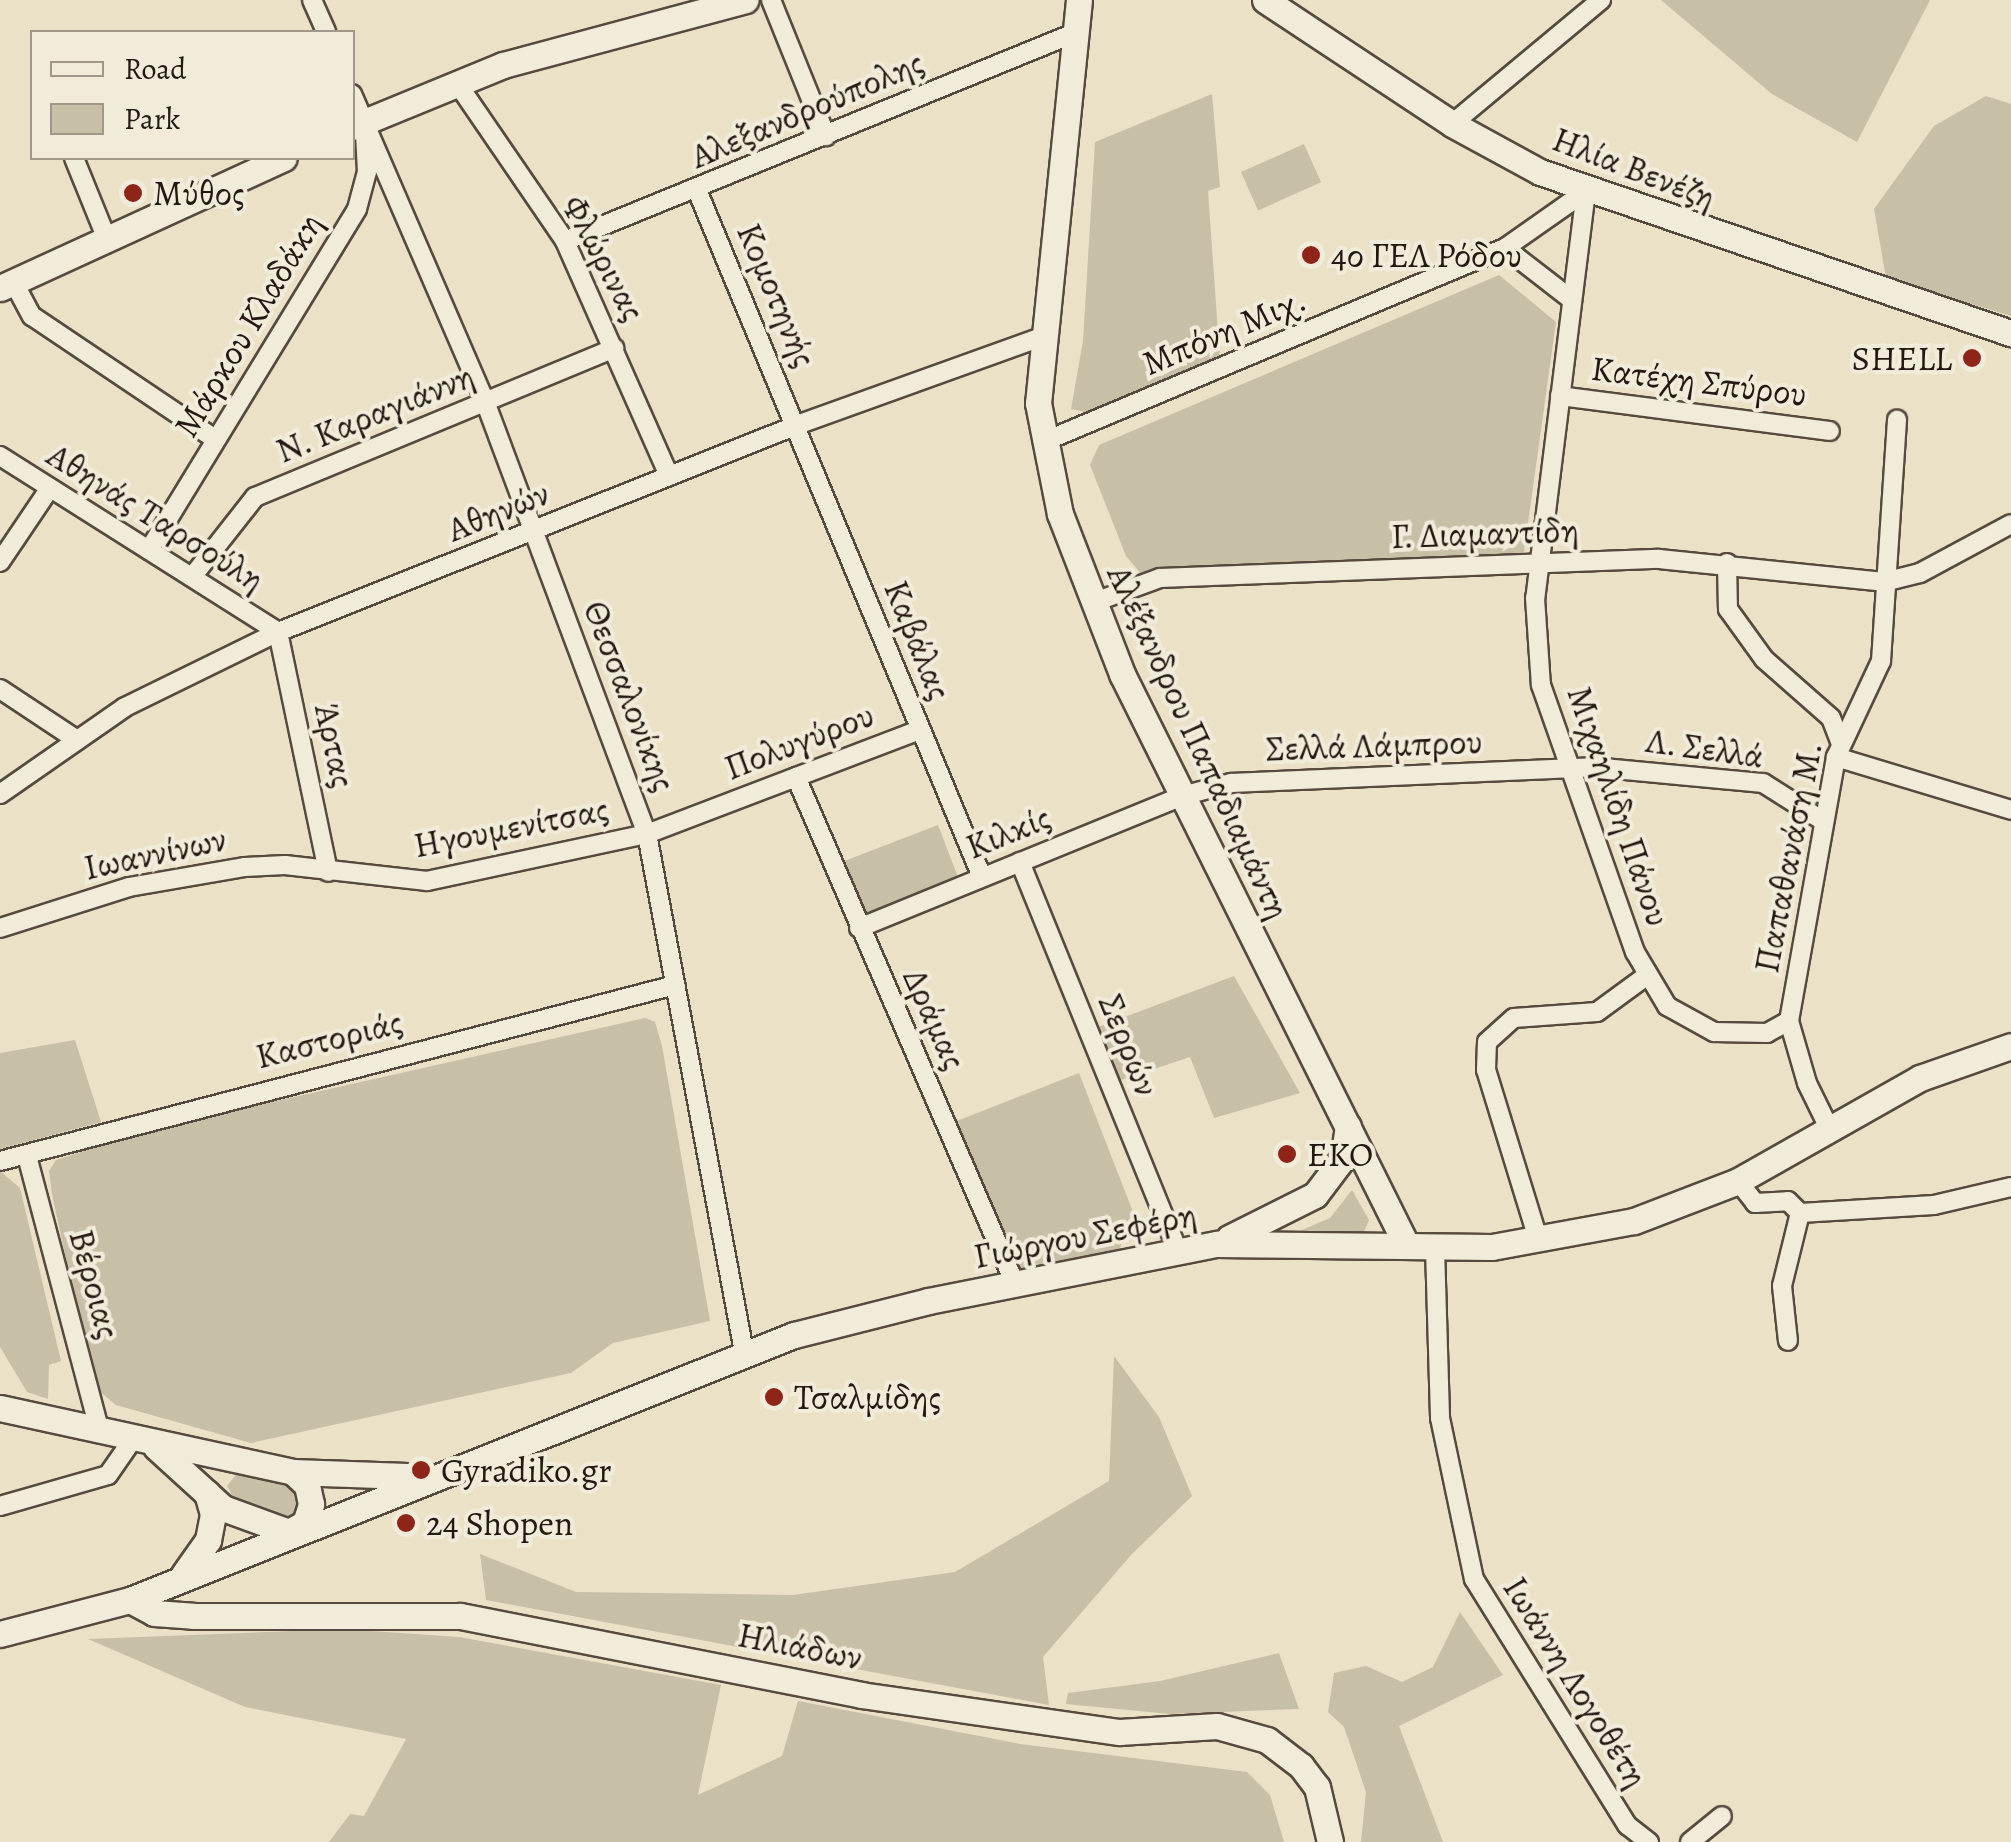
<!DOCTYPE html>
<meta charset="utf-8">
<style>
body{margin:0}
#map{position:relative;width:2011px;height:1842px;overflow:hidden;background:#eae1c6;font-family:Alegreya,serif}
div>[style]{position:absolute}
.green>*{inset:0;background:#c8bfa7;transform-origin:0 0}
.roads{filter:drop-shadow(2px 0 #564a3e) drop-shadow(-2px 0 #564a3e) drop-shadow(0 2px #564a3e) drop-shadow(0 -2px #564a3e)}
.street>*{height:18px;margin:-9px;padding:0 9px;transform-origin:9px;border-radius:9px;background:#f1ecda}
.secondary>*{height:25px;margin:-12.5px;padding:0 12.5px;transform-origin:12.5px;border-radius:12.5px;background:#f1ecda}
.dots>*{width:28px;height:28px;translate:-50% -50%;box-sizing:border-box;border:5px solid #f1ecda;border-radius:50%}
span{translate:-50% -50%;white-space:nowrap;text-align:center;line-height:1.15;-webkit-text-stroke:8px #f1ecda;paint-order:stroke}
.street-label{font-size:35px;color:#241811}
.poi-label{font-size:35px;color:#241811}
.left{translate:0 -50%;text-align:left}
.right{translate:-100% -50%;text-align:right}
.legend{position:absolute;left:30px;top:30px;width:325px;height:130px;box-sizing:border-box;background:#f1ecda;border:2px solid #9f978a;margin:0;padding:12px 18px;list-style:none;font-size:30px;color:#241811}
.legend li{display:flex;align-items:center;gap:20px;height:50px}
.legend b{width:50px;border:2px solid #9f978a}
</style>
<div id="map">
<div class="green">
<div style="clip-path:polygon(1661px 0,1930px 0,1857px 142px,1772px 94px)"></div>
<div style="clip-path:polygon(1212px 94px,1220px 187px,1208px 191px,1220px 360px,1100px 415px,1071px 409px,1083px 341px,1095px 142px)"></div>
<div style="clip-path:polygon(1986px 96px,2011px 104px,2011px 316px,1886px 278px,1874px 209px,1934px 126px)"></div>
<div style="left:1304px;top:144px;width:42px;height:69px;rotate:66deg"></div>
<div style="clip-path:polygon(1499px 275px,1556px 322px,1523px 559px,1142px 575px,1126px 556px,1090px 465px,1099px 445px)"></div>
<div style="left:938px;top:825px;width:60px;height:101px;rotate:69deg"></div>
<div style="clip-path:polygon(1234px 976px,1300px 1093px,1214px 1118px,1190px 1057px,1118px 1081px,1098px 1027px)"></div>
<div style="clip-path:polygon(645px 1018px,655px 1022px,662px 1046px,710px 1321px,613px 1343px,571px 1373px,251px 1443px,116px 1405px,93px 1386px,52px 1194px,49px 1171px,56px 1160px,152px 1129px)"></div>
<div style="clip-path:polygon(75px 1040px,101px 1122px,0 1149px,0 1053px)"></div>
<div style="clip-path:polygon(1079px 1073px,1133px 1212px,1119px 1251px,1018px 1274px,954px 1122px)"></div>
<div style="clip-path:polygon(0 1171px,20px 1188px,61px 1361px,49px 1365px,48px 1399px,27px 1392px,0 1347px)"></div>
<div style="clip-path:polygon(1352px 1190px,1369px 1220px,1363px 1234px,1290px 1235px,1330px 1218px)"></div>
<div style="clip-path:polygon(1114px 1356px,1159px 1417px,1192px 1496px,1132px 1554px,1043px 1657px,1049px 1705px,486px 1600px,480px 1554px,576px 1592px,793px 1595px,955px 1572px,1109px 1481px)"></div>
<div style="clip-path:polygon(239px 1471px,299px 1488px,300px 1513px,288px 1519px,234px 1499px,227px 1486px)"></div>
<div style="clip-path:polygon(1460px 1612px,1503px 1675px,1399px 1726px,1443px 1842px,1361px 1842px,1366px 1792px,1344px 1727px,1328px 1712px,1334px 1673px,1366px 1666px,1402px 1682px,1433px 1667px)"></div>
<div style="clip-path:polygon(343px 1629px,459px 1637px,721px 1685px,698px 1795px,782px 1756px,798px 1701px,1020px 1744px,1247px 1772px,1270px 1795px,1284px 1842px,329px 1842px,350px 1814px,364px 1816px,406px 1739px,245px 1707px,88px 1639px)"></div>
<div style="clip-path:polygon(1279px 1653px,1299px 1709px,1170px 1714px,1066px 1704px,1068px 1693px,1160px 1681px)"></div>
</div>
<div class="roads">
<div class="street">
<div style="left:312px;top:0;width:35px;rotate:66deg"></div>
<div style="left:771px;top:0;width:147px;rotate:68deg"></div>
<div style="left:457px;top:83px;width:191px;rotate:55.6deg"></div>
<div style="left:565px;top:241px;width:257px;rotate:66.1deg"></div>
<div style="left:352px;top:94px;width:338px;rotate:66.6deg"></div>
<div style="left:486px;top:404px;width:459px;rotate:69.5deg"></div>
<div style="left:647px;top:834px;width:527px;rotate:79.39deg"></div>
<div style="left:1452px;top:124px;width:194px;rotate:-39.8deg"></div>
<div style="left:74px;top:158px;width:85px;rotate:67.9deg"></div>
<div style="left:697px;top:190px;width:744px;rotate:67.47deg"></div>
<div style="left:1586px;top:191px;width:410px;rotate:97.1deg"></div>
<div style="left:1535px;top:598px;width:87px;rotate:86.1deg"></div>
<div style="left:1541px;top:685px;width:283px;rotate:70.6deg"></div>
<div style="left:1635px;top:952px;width:63px;rotate:59.3deg"></div>
<div style="left:1667px;top:1006px;width:54px;rotate:29deg"></div>
<div style="left:1714px;top:1032px;width:53px;rotate:1.1deg"></div>
<div style="left:1767px;top:1033px;width:25px;rotate:-29deg"></div>
<div style="left:565px;top:241px;width:548px;rotate:-22.21deg"></div>
<div style="left:1505px;top:248px;width:83px;rotate:37.7deg"></div>
<div style="left:13px;top:281px;width:40px;rotate:62deg"></div>
<div style="left:32px;top:316px;width:220px;rotate:33.9deg"></div>
<div style="left:1560px;top:396px;width:272px;rotate:7.4deg"></div>
<div style="left:1043px;top:442px;width:501px;rotate:-22.78deg"></div>
<div style="left:1505px;top:248px;width:99px;rotate:-35.1deg"></div>
<div style="left:0;top:456px;width:329px;rotate:32.3deg"></div>
<div style="left:278px;top:632px;width:245px;rotate:78.2deg"></div>
<div style="left:149px;top:550px;width:399px;rotate:-58.6deg"></div>
<div style="left:357px;top:209px;width:38px;rotate:-75deg"></div>
<div style="left:367px;top:172px;width:40px;rotate:-92.9deg"></div>
<div style="left:0;top:562px;width:89px;rotate:-56deg"></div>
<div style="left:1727px;top:563px;width:46px;rotate:88.8deg"></div>
<div style="left:1728px;top:609px;width:62px;rotate:54.2deg"></div>
<div style="left:1764px;top:659px;width:89px;rotate:41.4deg"></div>
<div style="left:1831px;top:718px;width:25px;rotate:69deg"></div>
<div style="left:192px;top:577px;width:102px;rotate:-51.8deg"></div>
<div style="left:255px;top:497px;width:389px;rotate:-22.5deg"></div>
<div style="left:1092px;top:603px;width:72px;rotate:-20.2deg"></div>
<div style="left:1160px;top:578px;width:499px;rotate:-2.2deg"></div>
<div style="left:1659px;top:559px;width:226px;rotate:5.8deg"></div>
<div style="left:1884px;top:582px;width:37px;rotate:-14deg"></div>
<div style="left:1920px;top:573px;width:103px;rotate:-28.3deg"></div>
<div style="left:0;top:689px;width:89px;rotate:33.5deg"></div>
<div style="left:1836px;top:757px;width:183px;rotate:16.8deg"></div>
<div style="left:796px;top:777px;width:555px;rotate:66.63deg"></div>
<div style="left:0;top:794px;width:152px;rotate:-34.8deg"></div>
<div style="left:125px;top:707px;width:170px;rotate:-26.1deg"></div>
<div style="left:278px;top:632px;width:559px;rotate:-21.74deg"></div>
<div style="left:797px;top:425px;width:263px;rotate:-19.8deg"></div>
<div style="left:1020px;top:862px;width:421px;rotate:67.9deg"></div>
<div style="left:0;top:928px;width:135px;rotate:-17.6deg"></div>
<div style="left:129px;top:887px;width:118px;rotate:-9.8deg"></div>
<div style="left:245px;top:867px;width:40px;rotate:-2.9deg"></div>
<div style="left:285px;top:865px;width:143px;rotate:6.4deg"></div>
<div style="left:427px;top:881px;width:225px;rotate:-12.1deg"></div>
<div style="left:647px;top:834px;width:291px;rotate:-20.9deg"></div>
<div style="left:859px;top:928px;width:349px;rotate:-22.2deg"></div>
<div style="left:1182px;top:796px;width:51px;rotate:-14.9deg"></div>
<div style="left:1231px;top:783px;width:362px;rotate:-2.5deg"></div>
<div style="left:1593px;top:767px;width:171px;rotate:5.4deg"></div>
<div style="left:1763px;top:783px;width:71px;rotate:32.3deg"></div>
<div style="left:1829px;top:1128px;width:50px;rotate:-116.1deg"></div>
<div style="left:1807px;top:1083px;width:65px;rotate:-106.2deg"></div>
<div style="left:1789px;top:1021px;width:268px;rotate:-79.9deg"></div>
<div style="left:1836px;top:757px;width:106px;rotate:-64.9deg"></div>
<div style="left:1881px;top:661px;width:242px;rotate:-86.2deg"></div>
<div style="left:27px;top:1156px;width:282px;rotate:75.2deg"></div>
<div style="left:0;top:1161px;width:698px;rotate:-14.61deg"></div>
<div style="left:1738px;top:1181px;width:28px;rotate:52deg"></div>
<div style="left:1755px;top:1203px;width:33px;rotate:-3deg"></div>
<div style="left:1788px;top:1201px;width:17px;rotate:45deg"></div>
<div style="left:1800px;top:1213px;width:75px;rotate:103.9deg"></div>
<div style="left:1782px;top:1286px;width:55px;rotate:83.8deg"></div>
<div style="left:1800px;top:1213px;width:134px;rotate:-3.4deg"></div>
<div style="left:1934px;top:1205px;width:79px;rotate:-13.2deg"></div>
<div style="left:1539px;top:1242px;width:180px;rotate:-107.1deg"></div>
<div style="left:1486px;top:1070px;width:28px;rotate:-88deg"></div>
<div style="left:1487px;top:1042px;width:36px;rotate:-42deg"></div>
<div style="left:1514px;top:1018px;width:83px;rotate:-4.1deg"></div>
<div style="left:1597px;top:1012px;width:61px;rotate:-36.3deg"></div>
<div style="left:1435px;top:1248px;width:170px;rotate:88.3deg"></div>
<div style="left:1440px;top:1418px;width:165px;rotate:78.1deg"></div>
<div style="left:1474px;top:1579px;width:290px;rotate:58.1deg"></div>
<div style="left:1627px;top:1825px;width:28px;rotate:38deg"></div>
<div style="left:0;top:1506px;width:112px;rotate:-16deg"></div>
<div style="left:108px;top:1475px;width:44px;rotate:-55.2deg"></div>
<div style="left:1690px;top:1842px;width:41px;rotate:-39.1deg"></div>
</div>
<div class="secondary">
<div style="left:1079px;top:0;width:405px;rotate:95.8deg"></div>
<div style="left:1038px;top:403px;width:113px;rotate:78.8deg"></div>
<div style="left:1060px;top:514px;width:172px;rotate:68.8deg"></div>
<div style="left:1122px;top:674px;width:639px;rotate:63.52deg"></div>
<div style="left:1265px;top:0;width:224px;rotate:33.5deg"></div>
<div style="left:1452px;top:124px;width:100px;rotate:28.6deg"></div>
<div style="left:1540px;top:172px;width:498px;rotate:18.9deg"></div>
<div style="left:352px;top:127px;width:163px;rotate:-22.3deg"></div>
<div style="left:503px;top:65px;width:251px;rotate:-15deg"></div>
<div style="left:0;top:288px;width:312px;rotate:-24.6deg"></div>
<div style="left:1229px;top:1238px;width:96px;rotate:-26.6deg"></div>
<div style="left:1315px;top:1195px;width:46px;rotate:-52.9deg"></div>
<div style="left:1343px;top:1158px;width:32px;rotate:-81deg"></div>
<div style="left:0;top:1408px;width:300px;rotate:12.3deg"></div>
<div style="left:293px;top:1472px;width:114px;rotate:2deg"></div>
<div style="left:156px;top:1447px;width:91px;rotate:42.3deg"></div>
<div style="left:223px;top:1508px;width:70px;rotate:20deg"></div>
<div style="left:289px;top:1532px;width:18px;rotate:-29deg"></div>
<div style="left:305px;top:1523px;width:20px;rotate:-72deg"></div>
<div style="left:311px;top:1504px;width:19px;rotate:-102deg"></div>
<div style="left:307px;top:1485px;width:19px;rotate:-137deg"></div>
<div style="left:184px;top:1574px;width:42px;rotate:-54.8deg"></div>
<div style="left:208px;top:1540px;width:26px;rotate:-79deg"></div>
<div style="left:213px;top:1514px;width:22px;rotate:-106deg"></div>
<div style="left:130px;top:1600px;width:27px;rotate:28deg"></div>
<div style="left:154px;top:1613px;width:39px;rotate:4deg"></div>
<div style="left:193px;top:1616px;width:267px"></div>
<div style="left:460px;top:1616px;width:409px;rotate:11.1deg"></div>
<div style="left:861px;top:1695px;width:261px;rotate:8.2deg"></div>
<div style="left:1119px;top:1732px;width:98px;rotate:-3.5deg"></div>
<div style="left:1217px;top:1726px;width:52px;rotate:15.6deg"></div>
<div style="left:1267px;top:1740px;width:43px;rotate:37.4deg"></div>
<div style="left:1301px;top:1766px;width:26px;rotate:53deg"></div>
<div style="left:1317px;top:1787px;width:57px;rotate:76.7deg"></div>
<div style="left:0;top:1634px;width:134px;rotate:-14.7deg"></div>
<div style="left:130px;top:1600px;width:715px;rotate:-21.76deg"></div>
<div style="left:794px;top:1335px;width:138px;rotate:-14.2deg"></div>
<div style="left:928px;top:1301px;width:295px;rotate:-11.2deg"></div>
<div style="left:1217px;top:1244px;width:275px;rotate:0.6deg"></div>
<div style="left:1492px;top:1247px;width:144px;rotate:-10.4deg"></div>
<div style="left:1634px;top:1221px;width:111px;rotate:-21deg"></div>
<div style="left:1738px;top:1181px;width:209px;rotate:-29.5deg"></div>
<div style="left:1920px;top:1078px;width:96px;rotate:-19.4deg"></div>
</div>
</div>
<div class="dots">
<div style="left:133px;top:193px;background:#8f2418"></div>
<div style="left:1311px;top:255px;background:#8f2418"></div>
<div style="left:1972px;top:358px;background:#8f2418"></div>
<div style="left:1287px;top:1154px;background:#8f2418"></div>
<div style="left:774px;top:1397px;background:#8f2418"></div>
<div style="left:421px;top:1470px;background:#8f2418"></div>
<div style="left:406px;top:1523px;background:#8f2418"></div>
</div>
<div class="street-label">
<span style="left:807px;top:109px;rotate:-23deg">Αλεξανδρούπολης</span>
<span style="left:1634px;top:168px;rotate:21deg">Ηλία Βενέζη</span>
<span style="left:604px;top:258px;rotate:62deg">Φλώρινας</span>
<span style="left:777px;top:295px;rotate:67deg">Κομοτηνής</span>
<span style="left:248px;top:325px;rotate:-59deg">Μάρκου Κλαδάκη</span>
<span style="left:1224px;top:331px;rotate:-23deg">Μπόνη Μιχ.</span>
<span style="left:1699px;top:381px;rotate:7deg">Κατέχη Σπύρου</span>
<span style="left:375px;top:413px;rotate:-22deg">Ν. Καραγιάννη</span>
<span style="left:498px;top:511px;rotate:-22deg">Αθηνών</span>
<span style="left:156px;top:517px;rotate:32deg">Αθηνάς Ταρσούλη</span>
<span style="left:1485px;top:533px;rotate:-2deg">Γ. Διαμαντίδη</span>
<span style="left:918px;top:640px;rotate:68deg">Καβάλας</span>
<span style="left:630px;top:696px;rotate:69deg">Θεσσαλονίκης</span>
<span style="left:799px;top:741px;rotate:-21deg">Πολυγύρου</span>
<span style="left:1199px;top:742px;rotate:65deg">Αλέξανδρου Παπαδιαμάντη</span>
<span style="left:335px;top:745px;rotate:78deg">Άρτας</span>
<span style="left:1374px;top:745px;rotate:-2deg">Σελλά Λάμπρου</span>
<span style="left:1705px;top:748px;rotate:8deg">Λ. Σελλά</span>
<span style="left:1619px;top:806px;rotate:71deg">Μιχαηλίδη Πάνου</span>
<span style="left:511px;top:827px;rotate:-11deg">Ηγουμενίτσας</span>
<span style="left:1008px;top:832px;rotate:-22deg">Κιλκίς</span>
<span style="left:155px;top:853px;rotate:-12deg">Ιωαννίνων</span>
<span style="left:1788px;top:857px;rotate:-79deg">Παπαθανάση Μ.</span>
<span style="left:935px;top:1019px;rotate:66deg">Δράμας</span>
<span style="left:329px;top:1039px;rotate:-14deg">Καστοριάς</span>
<span style="left:1129px;top:1045px;rotate:68deg">Σερρών</span>
<span style="left:1085px;top:1235px;rotate:-11deg">Γιώργου Σεφέρη</span>
<span style="left:95px;top:1284px;rotate:75deg">Βέροιας</span>
<span style="left:800px;top:1646px;rotate:11deg">Ηλιάδων</span>
<span style="left:1576px;top:1682px;rotate:58deg">Ιωάννη Λογοθέτη</span>
</div>
<div class="poi-label">
<span class="left" style="left:153px;top:193px">Μύθος</span>
<span class="left" style="left:1331px;top:255px">4ο ΓΕΛ Ρόδου</span>
<span class="right" style="left:1952px;top:358px">SHELL</span>
<span class="left" style="left:1307px;top:1154px">EKO</span>
<span class="left" style="left:794px;top:1397px">Τσαλμίδης</span>
<span class="left" style="left:441px;top:1470px">Gyradiko.gr</span>
<span class="left" style="left:426px;top:1523px">24 Shopen</span>
</div>
<ul class="legend">
<li><b style="height:12px;background:#f1ecda"></b>Road</li>
<li><b style="height:28px;background:#c8bfa7"></b>Park</li>
</ul>
</div>
